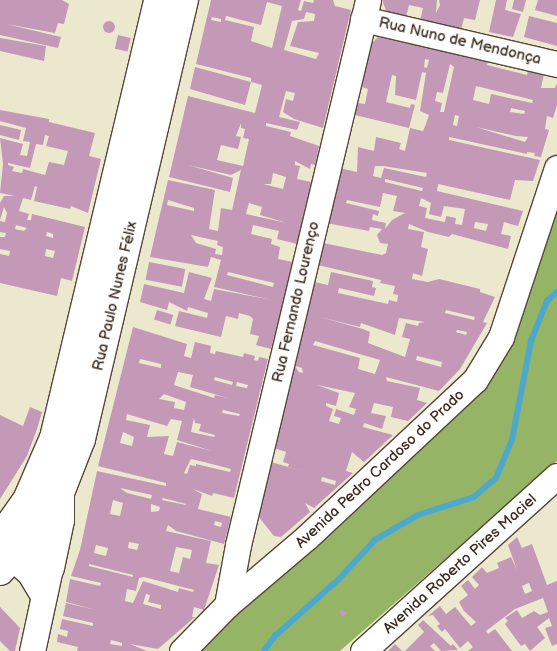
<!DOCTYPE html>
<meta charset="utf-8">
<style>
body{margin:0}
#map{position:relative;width:557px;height:651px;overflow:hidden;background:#ece8cd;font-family:"Balsamiq Sans",sans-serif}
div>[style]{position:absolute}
.forest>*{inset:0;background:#96b466}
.stream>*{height:5.5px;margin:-2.75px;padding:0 2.75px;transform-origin:2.75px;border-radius:2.75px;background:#4da9cb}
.building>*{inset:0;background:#c499b7;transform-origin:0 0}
.round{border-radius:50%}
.roads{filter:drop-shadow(1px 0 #564638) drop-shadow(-1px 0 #564638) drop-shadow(0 1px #564638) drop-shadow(0 -1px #564638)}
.minor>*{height:25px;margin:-12.5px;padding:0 12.5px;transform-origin:12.5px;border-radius:12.5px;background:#fff}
.major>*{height:28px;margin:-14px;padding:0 14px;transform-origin:14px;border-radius:14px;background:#fff}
span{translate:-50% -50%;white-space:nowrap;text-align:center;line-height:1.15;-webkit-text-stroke:4px #fff;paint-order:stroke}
.street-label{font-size:15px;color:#3b2a1e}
</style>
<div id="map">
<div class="forest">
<div style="clip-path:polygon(557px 205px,557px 461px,340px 651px,197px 651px,475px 394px)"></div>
</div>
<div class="stream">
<div style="left:264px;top:651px;width:19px;rotate:-54deg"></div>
<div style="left:275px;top:636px;width:84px;rotate:-41.6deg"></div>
<div style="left:338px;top:580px;width:54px;rotate:-47.2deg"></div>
<div style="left:375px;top:540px;width:50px;rotate:-30.2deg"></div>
<div style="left:418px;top:515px;width:59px;rotate:-17.8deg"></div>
<div style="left:474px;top:497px;width:29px;rotate:-41deg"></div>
<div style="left:496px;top:478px;width:41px;rotate:-67.2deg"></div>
<div style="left:512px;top:440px;width:101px;rotate:-79.1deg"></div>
<div style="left:531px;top:341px;width:43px;rotate:-68.2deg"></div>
<div style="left:547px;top:301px;width:13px;rotate:-42deg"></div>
</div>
<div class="building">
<div style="clip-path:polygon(0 0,62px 0,69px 4px,64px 24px,58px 23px,55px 33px,6px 24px,61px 37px,58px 48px,0 35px)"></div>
<div style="clip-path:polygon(evenodd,211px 0,301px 0,298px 10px,301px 11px,304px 1px,313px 3px,314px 0,333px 0,335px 6px,351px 10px,323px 128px,294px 119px,283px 112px,286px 99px,293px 101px,295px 93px,286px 91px,279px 117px,300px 122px,297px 130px,266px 123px,266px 126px,291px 132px,290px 136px,319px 146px,315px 165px,311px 164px,310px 169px,295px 161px,295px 165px,300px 166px,297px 179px,311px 182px,297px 244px,277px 239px,279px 231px,253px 225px,251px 234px,272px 239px,271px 244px,280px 247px,278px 259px,293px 262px,271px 349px,256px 345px,259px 336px,250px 334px,253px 319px,250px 316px,239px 313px,238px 319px,226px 316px,221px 337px,175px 326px,179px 311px,207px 318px,208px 313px,188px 307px,187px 311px,169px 302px,167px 310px,140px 302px,144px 284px,184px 293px,189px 272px,212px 278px,204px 299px,211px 301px,214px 289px,272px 300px,214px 287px,221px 260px,211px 257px,208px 267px,150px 257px,168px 180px,215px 190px,209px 229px,218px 231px,221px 208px,232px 210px,241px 170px,231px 175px,188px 165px,233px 178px,230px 192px,169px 177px,188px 96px,255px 113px,262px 85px,251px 82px,245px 105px,190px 89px,195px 67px,251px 82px,251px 78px,196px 64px,211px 0,267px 2px,282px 6px,272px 48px,251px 41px,254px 27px,225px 20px,226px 16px,261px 25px,267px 2px,211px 0,306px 12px,315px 14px,314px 21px,298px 22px,290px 46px,319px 53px,316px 59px,284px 50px,292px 21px,304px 19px,306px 12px,211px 0,212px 17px,221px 19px,221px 22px,211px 20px,212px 17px,211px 0,241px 123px,241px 128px,245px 129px,243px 138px,249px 139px,243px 166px,217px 160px,221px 145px,238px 149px,241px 137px,236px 136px,241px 123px,211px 0,273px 173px,286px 177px,283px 189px,263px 184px,271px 184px,273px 173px,211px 0,168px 200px,194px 208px,194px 211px,167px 205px,168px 200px,211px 0,249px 203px,262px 207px,260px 215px,287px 223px,246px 214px,249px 203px,211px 0,191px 235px,218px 241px,217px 245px,223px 247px,222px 255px,215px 254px,216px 249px,196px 243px,191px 235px,211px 0,228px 272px,274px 283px,273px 287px,227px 275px,228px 272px)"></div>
<div style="clip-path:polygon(382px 0,437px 0,436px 13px,440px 5px,439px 0,480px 0,475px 20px,464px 18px,461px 30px,420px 21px,423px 8px,409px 5px,406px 17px,387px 13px)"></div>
<div style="clip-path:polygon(496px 0,507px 0,505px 10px,521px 14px,513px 37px,489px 32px)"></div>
<div style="clip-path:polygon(514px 0,526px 0,523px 12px,512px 9px)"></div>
<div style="clip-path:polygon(538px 0,557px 0,557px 16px,535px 10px)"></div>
<div style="clip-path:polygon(529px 16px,557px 23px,557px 46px,524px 37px)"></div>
<div class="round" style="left:103px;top:21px;width:12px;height:12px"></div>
<div style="left:118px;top:35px;width:13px;height:14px;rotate:13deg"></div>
<div style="clip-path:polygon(evenodd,378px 37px,488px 61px,487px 65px,527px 75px,528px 70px,544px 74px,541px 88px,555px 88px,557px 83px,557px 105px,553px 118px,547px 116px,545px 129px,549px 130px,541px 157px,534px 156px,535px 153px,527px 152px,527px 154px,449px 137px,449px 140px,540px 160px,533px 181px,515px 180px,510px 200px,438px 184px,437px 191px,523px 211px,518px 226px,504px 222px,501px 234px,511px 236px,508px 249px,452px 234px,449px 237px,428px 232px,409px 224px,408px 229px,424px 232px,421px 247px,428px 249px,422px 276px,413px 273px,412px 279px,428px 282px,439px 279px,480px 289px,480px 292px,495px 297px,483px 322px,487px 323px,460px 369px,439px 391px,386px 377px,387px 381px,420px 388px,417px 400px,427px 403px,408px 421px,391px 417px,393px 407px,374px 403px,371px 413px,386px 416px,382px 429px,364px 423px,363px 427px,393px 435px,364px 462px,352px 452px,346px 471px,353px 473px,314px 508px,305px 503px,310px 512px,281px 537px,274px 536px,258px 516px,271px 462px,306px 472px,288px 467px,289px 464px,283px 462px,286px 452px,274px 448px,314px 282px,328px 285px,331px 272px,373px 281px,372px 287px,376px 288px,374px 296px,339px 288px,338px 293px,388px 304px,389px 300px,397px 302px,398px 295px,393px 294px,395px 286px,380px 283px,381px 280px,318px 265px,323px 243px,382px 255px,386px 253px,388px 244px,380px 243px,377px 235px,382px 229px,370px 227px,369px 231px,326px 223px,339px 168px,357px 172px,358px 147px,374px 151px,376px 137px,401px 143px,399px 149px,405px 151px,410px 128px,423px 131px,426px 124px,429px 115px,420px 111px,426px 73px,422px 72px,416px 100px,395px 95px,396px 76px,392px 75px,386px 102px,410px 108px,411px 104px,415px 105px,409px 128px,355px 115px,358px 103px,365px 104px,368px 89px,362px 87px,372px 43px,378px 37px,425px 59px,429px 60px,427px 68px,424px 67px,425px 59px,378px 37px,450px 64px,454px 67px,444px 112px,440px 112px,442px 103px,435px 101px,437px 92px,443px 93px,450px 64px,378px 37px,476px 86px,533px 100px,532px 103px,491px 94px,489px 104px,473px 100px,476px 86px,378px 37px,511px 108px,525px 111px,524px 114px,510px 112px,511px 108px,378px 37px,455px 115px,459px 116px,457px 126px,453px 125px,455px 115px,378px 37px,476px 127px,516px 136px,528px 137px,525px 142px,476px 127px,378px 37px,375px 166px,383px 166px,427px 173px,426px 177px,384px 168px,381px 178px,373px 176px,375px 166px,378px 37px,385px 179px,423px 188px,422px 191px,385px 182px,385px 179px,378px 37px,383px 193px,397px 196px,393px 211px,405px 213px,392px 220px,385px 229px,386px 223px,372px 220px,373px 214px,378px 216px,379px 211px,346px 203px,347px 200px,380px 207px,383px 193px,378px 37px,421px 198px,431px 203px,429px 214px,441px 217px,444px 206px,465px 209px,462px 225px,455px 224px,456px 218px,446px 216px,445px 222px,425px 218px,427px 208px,419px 206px,421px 198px,378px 37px,475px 222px,488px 224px,486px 231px,474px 228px,475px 222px,378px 37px,446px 310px,475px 317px,474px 320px,445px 313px,446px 310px,378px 37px,320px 317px,360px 327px,361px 323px,395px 335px,399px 318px,425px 322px,419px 323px,418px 326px,406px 323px,402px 337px,410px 339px,405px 357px,368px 343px,370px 332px,363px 329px,320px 317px,378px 37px,457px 330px,467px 332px,466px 335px,456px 332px,457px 330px,378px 37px,315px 341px,380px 360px,375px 374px,358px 369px,360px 358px,313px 345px,315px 341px,378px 37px,417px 356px,442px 362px,441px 367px,416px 360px,417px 356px,378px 37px,295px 366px,302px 368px,303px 373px,299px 372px,295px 366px,378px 37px,317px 385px,355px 393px,349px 407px,356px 409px,354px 415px,336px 409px,334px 416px,341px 418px,339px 424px,329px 421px,333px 409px,326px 406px,326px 403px,336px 406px,339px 393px,317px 385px,378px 37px,322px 477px,336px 481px,335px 485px,321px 481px,322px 477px)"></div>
<div style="clip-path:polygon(0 38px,46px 46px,44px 61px,0 51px)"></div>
<div style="clip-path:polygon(evenodd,0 110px,49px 119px,49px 122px,95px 133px,89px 156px,101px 159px,88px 213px,71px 206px,70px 209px,34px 201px,37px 187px,35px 186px,31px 200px,23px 198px,19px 211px,29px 214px,27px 220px,31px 220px,32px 214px,85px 227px,72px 281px,61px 278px,57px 296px,0 283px,0 254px,9px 256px,10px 251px,0 249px,0 237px,5px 237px,6px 233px,0 232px,0 221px,5px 222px,7px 213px,4px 207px,0 220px,0 203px,4px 196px,15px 196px,0 193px,3px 164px,0 138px,23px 144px,20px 155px,27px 156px,30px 142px,23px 141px,26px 128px,0 121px,0 110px,45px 135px,49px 136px,46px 146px,68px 151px,64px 165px,49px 162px,45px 175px,23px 169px,22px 173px,12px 171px,14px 167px,8px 165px,8px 163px,30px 168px,36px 144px,43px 145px,45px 135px,0 110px,16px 225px,27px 228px,24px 231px,15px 229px,16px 225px,0 110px,47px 232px,53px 234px,53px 238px,46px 236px,47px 232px,0 110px,46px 249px,55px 251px,53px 258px,45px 256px,46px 249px)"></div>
<div style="clip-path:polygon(0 125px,21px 130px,19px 140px,0 135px)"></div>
<div style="left:149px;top:262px;width:37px;height:18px;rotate:11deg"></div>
<div style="left:157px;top:310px;width:17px;height:10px;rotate:17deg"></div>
<div style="clip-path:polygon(evenodd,133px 327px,187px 344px,184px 356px,191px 358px,195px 342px,211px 346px,210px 353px,215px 354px,216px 351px,243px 357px,244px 353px,255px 356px,254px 360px,258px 361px,259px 357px,268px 359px,234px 498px,213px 493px,212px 496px,193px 489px,202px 494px,198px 509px,231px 517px,224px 544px,176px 531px,168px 525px,166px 531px,211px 541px,206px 563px,219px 565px,204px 610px,194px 607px,192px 617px,195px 617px,158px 649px,130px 644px,147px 651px,77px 651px,78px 647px,57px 642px,58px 634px,67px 637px,68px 631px,60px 629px,62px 619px,93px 626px,93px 623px,63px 616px,66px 603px,96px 610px,66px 602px,70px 579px,100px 586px,101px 583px,71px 576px,80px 550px,97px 471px,166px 486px,166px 483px,98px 466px,133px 327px,140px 359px,161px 364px,161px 368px,139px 363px,140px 359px,133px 327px,178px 372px,193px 375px,190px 387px,231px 399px,215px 395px,214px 398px,174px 385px,178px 372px,133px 327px,215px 377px,233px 382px,232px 385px,214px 380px,215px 377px,133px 327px,237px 382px,248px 385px,247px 388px,236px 386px,237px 382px,133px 327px,164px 394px,186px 402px,184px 410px,174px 408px,175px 402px,159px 399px,164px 394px,133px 327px,223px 410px,240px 414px,239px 416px,222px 413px,223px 410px,133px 327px,127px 414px,167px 426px,171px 419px,182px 421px,177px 440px,212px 451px,177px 442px,173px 456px,164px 454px,169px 436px,147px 437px,150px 425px,126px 420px,127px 414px,133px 327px,194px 418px,195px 423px,201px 424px,199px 431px,215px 435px,214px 437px,191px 432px,194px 418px,133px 327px,123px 432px,134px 437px,132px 446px,120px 443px,123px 432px,133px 327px,191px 459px,200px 461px,231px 469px,230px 472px,196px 464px,196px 466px,190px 465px,187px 474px,184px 473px,191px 459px,133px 327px,120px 488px,152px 495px,151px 499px,127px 493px,120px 488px,133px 327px,163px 498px,186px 504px,186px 505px,162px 500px,163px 498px,133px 327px,113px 500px,123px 503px,120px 516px,110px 514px,113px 500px,133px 327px,151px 504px,160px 507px,159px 511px,151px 512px,151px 504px,133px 327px,215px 521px,222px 523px,221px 527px,214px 525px,215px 521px,133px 327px,129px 542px,139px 544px,137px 550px,128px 548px,129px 542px,133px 327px,96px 545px,108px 548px,106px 556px,94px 553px,96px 545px,133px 327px,176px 547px,192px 550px,190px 559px,183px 557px,179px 573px,170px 571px,176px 547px,133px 327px,89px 564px,133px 575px,133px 577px,89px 566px,89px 564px,133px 327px,144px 577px,194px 590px,193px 592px,179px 588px,178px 592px,143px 581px,133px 603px,125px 601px,127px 589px,136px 591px,139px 578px,144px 577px,133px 327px,146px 594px,150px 595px,148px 602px,161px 605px,161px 609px,143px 604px,146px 594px,133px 327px,111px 640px,122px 643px,122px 646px,110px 644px,111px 640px)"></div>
<div style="clip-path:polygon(30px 407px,42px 412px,37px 429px,27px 456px,0 499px,0 415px,23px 426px)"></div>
<div style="clip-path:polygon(evenodd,517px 537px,522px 548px,532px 544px,547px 585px,557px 581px,557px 644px,552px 646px,545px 628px,552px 626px,549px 618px,537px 627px,545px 638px,530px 651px,525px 644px,521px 646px,505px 624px,508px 621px,505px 618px,517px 610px,522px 618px,534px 611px,540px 615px,548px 612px,543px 598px,515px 609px,486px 631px,488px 634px,495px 629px,512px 651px,468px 651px,473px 647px,468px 641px,460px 648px,445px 629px,442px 632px,437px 626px,440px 624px,433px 615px,428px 616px,440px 606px,446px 614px,455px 607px,471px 626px,476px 622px,464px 611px,459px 602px,468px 595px,461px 586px,468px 580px,475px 589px,479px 585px,472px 577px,482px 567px,487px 573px,499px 568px,497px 563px,511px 557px,517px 570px,508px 545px,517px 537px,529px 583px,532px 591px,525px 594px,522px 586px,529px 583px)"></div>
<div style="clip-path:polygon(0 607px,20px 628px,15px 651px,10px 651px,0 641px)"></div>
<div style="clip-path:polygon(342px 609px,347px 613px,343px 617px,339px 612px)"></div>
<div style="clip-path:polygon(423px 620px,451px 646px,453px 644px,458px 650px,441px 651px,434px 643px,430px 646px,435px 651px,405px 651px,424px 632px,418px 625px)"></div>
<div style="clip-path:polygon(395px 644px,402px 651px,388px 651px)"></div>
</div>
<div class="roads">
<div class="minor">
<div style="left:363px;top:19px;width:199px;rotate:13.1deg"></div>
<div style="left:12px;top:526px;width:31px;rotate:40deg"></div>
<div style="left:36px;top:546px;width:26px;rotate:58deg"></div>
<div style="left:50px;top:568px;width:85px;rotate:102.2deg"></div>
<div style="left:0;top:548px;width:38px;rotate:40deg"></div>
<div style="left:29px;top:572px;width:26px;rotate:59deg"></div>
<div style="left:227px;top:605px;width:61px;rotate:-79.6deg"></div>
<div style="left:238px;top:545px;width:560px;rotate:-76.58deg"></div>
<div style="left:182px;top:651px;width:64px;rotate:-45.6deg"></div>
<div style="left:227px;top:605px;width:105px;rotate:-40.4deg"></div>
<div style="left:307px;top:537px;width:230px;rotate:-43.1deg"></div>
<div style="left:475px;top:380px;width:50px;rotate:-58.8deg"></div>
<div style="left:501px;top:337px;width:178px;rotate:-71.7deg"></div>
<div style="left:363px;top:651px;width:261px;rotate:-42.1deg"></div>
</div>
<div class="major">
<div style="left:0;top:538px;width:47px;rotate:-54.6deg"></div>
<div style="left:27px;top:500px;width:68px;rotate:-66.5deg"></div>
<div style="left:54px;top:438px;width:450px;rotate:-76.6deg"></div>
<div style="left:50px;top:568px;width:49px;rotate:-78.2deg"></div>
<div style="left:60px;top:520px;width:26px;rotate:-90deg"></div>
<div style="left:0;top:571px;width:43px;rotate:-48.8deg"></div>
<div style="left:28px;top:539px;width:56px;rotate:-55.2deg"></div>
<div style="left:60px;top:493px;width:58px;rotate:-68.7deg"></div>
<div style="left:81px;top:439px;width:451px;rotate:-76.8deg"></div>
</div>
</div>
<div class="street-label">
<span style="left:460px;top:41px;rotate:13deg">Rua Nuno de Mendonça</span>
<span style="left:115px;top:296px;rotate:-77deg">Rua Paulo Nunes Félix</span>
<span style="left:296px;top:302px;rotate:-77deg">Rua Fernando Lourenço</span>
<span style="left:380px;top:469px;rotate:-43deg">Avenida Pedro Cardoso do Prado</span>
<span style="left:460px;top:564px;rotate:-42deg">Avenida Roberto Pires Maciel</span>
</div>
</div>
